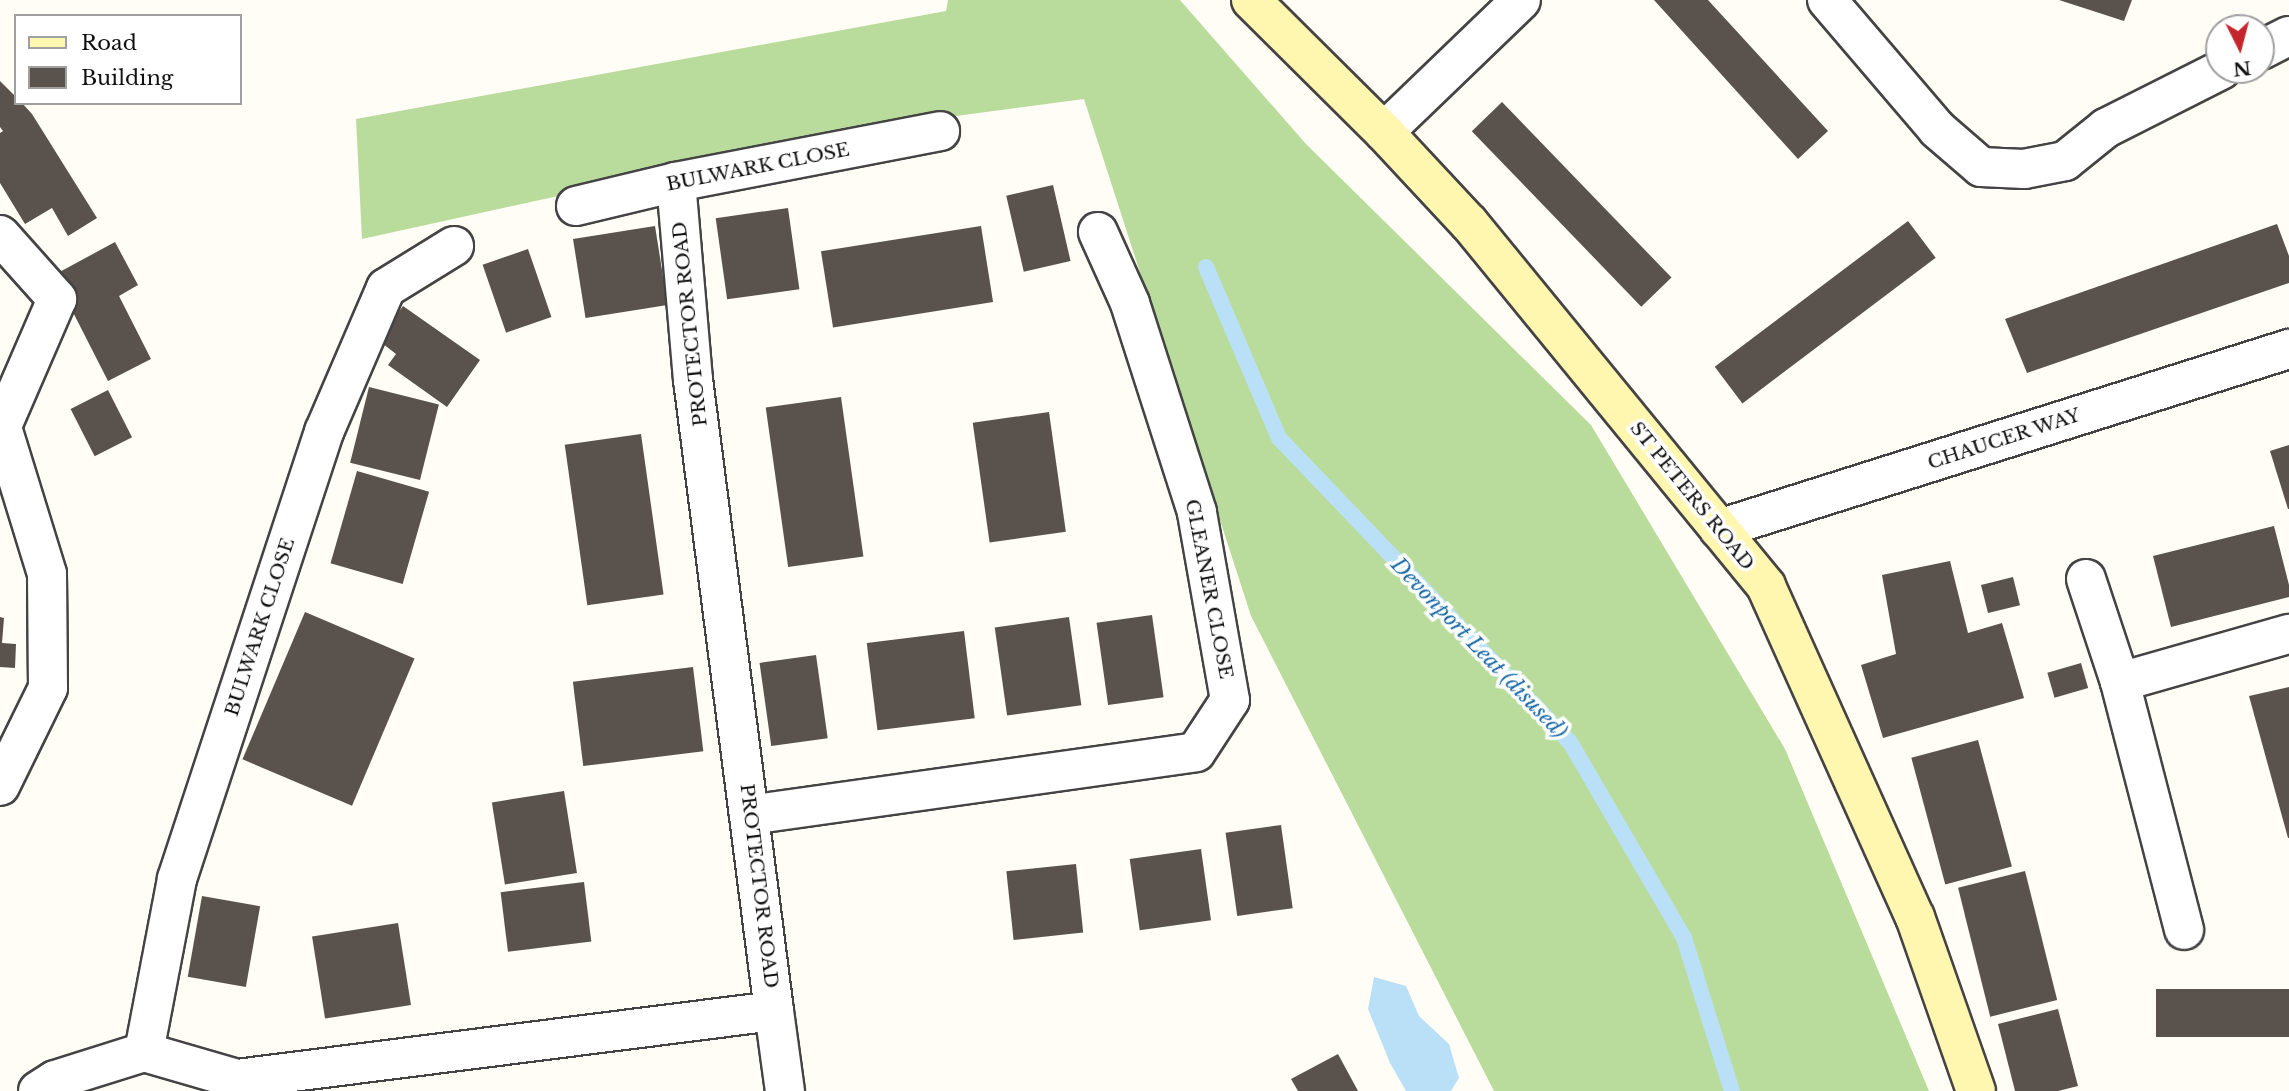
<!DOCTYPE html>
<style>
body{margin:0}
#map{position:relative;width:2289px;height:1091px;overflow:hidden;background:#fffdf5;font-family:"Libre Baskerville",serif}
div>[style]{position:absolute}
.forest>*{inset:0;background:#b9dc9c}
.water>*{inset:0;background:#b9e0f7}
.stream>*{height:16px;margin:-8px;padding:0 8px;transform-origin:8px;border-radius:8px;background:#b9e0f7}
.building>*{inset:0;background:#5a524d;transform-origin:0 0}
.roads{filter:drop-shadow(2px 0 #444) drop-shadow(-2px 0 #444) drop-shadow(0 2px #444) drop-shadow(0 -2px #444)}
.street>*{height:38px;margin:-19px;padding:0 19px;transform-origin:19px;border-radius:19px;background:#fff}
.secondary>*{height:38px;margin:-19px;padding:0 19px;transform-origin:19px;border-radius:19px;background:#fff6b0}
span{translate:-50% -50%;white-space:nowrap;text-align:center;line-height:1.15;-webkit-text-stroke:7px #fff;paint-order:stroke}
.street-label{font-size:19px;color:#111}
.water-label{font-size:21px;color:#1768a6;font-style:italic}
.legend{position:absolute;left:14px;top:14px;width:228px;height:91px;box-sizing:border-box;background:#fff;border:2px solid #a0a0a0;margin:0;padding:9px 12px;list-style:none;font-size:21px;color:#111}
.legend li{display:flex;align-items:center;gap:14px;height:35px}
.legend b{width:35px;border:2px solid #a0a0a0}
.north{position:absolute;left:2205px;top:14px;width:70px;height:70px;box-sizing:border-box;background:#fff;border:2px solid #a0a0a0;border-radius:50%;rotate:174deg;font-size:19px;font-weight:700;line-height:28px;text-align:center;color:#111}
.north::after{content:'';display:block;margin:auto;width:24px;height:32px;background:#c4262e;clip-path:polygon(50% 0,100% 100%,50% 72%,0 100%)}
</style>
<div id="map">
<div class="forest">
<div style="clip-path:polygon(948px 0,1180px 0,1306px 144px,1591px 425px,1785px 749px,1929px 1091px,1494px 1091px,1251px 616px,1084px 99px,873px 127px,362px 239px,356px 119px,946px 11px)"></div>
</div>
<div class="water">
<div style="clip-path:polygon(1374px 977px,1406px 986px,1419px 1016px,1449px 1044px,1459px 1078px,1451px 1091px,1406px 1091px,1390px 1063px,1368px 1009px)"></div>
</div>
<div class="stream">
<div style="left:1206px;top:267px;width:186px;rotate:66.9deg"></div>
<div style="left:1279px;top:438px;width:421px;rotate:46.3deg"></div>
<div style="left:1570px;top:742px;width:227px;rotate:59.8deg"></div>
<div style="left:1684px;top:938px;width:160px;rotate:72.6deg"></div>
</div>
<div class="building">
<div style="clip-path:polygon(1654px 0,1708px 0,1828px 131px,1798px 159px)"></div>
<div style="clip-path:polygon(2059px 0,2132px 0,2124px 21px)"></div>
<div style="clip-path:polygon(0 81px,16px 97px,16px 103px,22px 103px,32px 114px,97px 218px,68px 236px,52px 208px,25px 224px,0 183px,0 133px,3px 131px,0 127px)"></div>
<div style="left:1502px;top:102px;width:244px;height:42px;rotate:46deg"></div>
<div style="left:1053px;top:185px;width:78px;height:48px;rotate:77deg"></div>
<div style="left:788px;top:208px;width:82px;height:73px;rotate:82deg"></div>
<div style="left:1908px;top:221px;width:46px;height:242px;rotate:53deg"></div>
<div style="clip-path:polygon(2277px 224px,2289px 256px,2289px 283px,2027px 373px,2005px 319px)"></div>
<div style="left:655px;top:226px;width:80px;height:83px;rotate:81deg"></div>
<div style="left:981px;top:226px;width:77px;height:162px;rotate:81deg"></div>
<div style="clip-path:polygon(115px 242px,138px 285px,119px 296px,151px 359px,108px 381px,54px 275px)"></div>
<div style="left:528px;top:249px;width:72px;height:48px;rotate:71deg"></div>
<div style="clip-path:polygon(403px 306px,480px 360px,447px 407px,388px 365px,396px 354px,378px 340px)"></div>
<div style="left:369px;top:387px;width:72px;height:78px;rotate:14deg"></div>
<div style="left:108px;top:390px;width:53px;height:42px;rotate:63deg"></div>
<div style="left:841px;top:397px;width:161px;height:76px;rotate:82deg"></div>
<div style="left:1049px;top:412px;width:121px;height:77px;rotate:82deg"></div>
<div style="left:641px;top:434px;width:162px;height:77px;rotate:82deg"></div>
<div style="clip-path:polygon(2289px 445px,2289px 509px,2288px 509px,2270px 451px)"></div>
<div style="left:357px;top:471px;width:75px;height:96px;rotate:16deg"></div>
<div style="clip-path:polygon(2274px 526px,2289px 585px,2289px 597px,2171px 627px,2153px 556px)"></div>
<div style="clip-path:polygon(1950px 561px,1968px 633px,2002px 623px,2024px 698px,1883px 738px,1861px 665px,1896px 654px,1882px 575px)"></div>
<div style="left:2013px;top:577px;width:29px;height:33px;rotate:76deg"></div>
<div style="left:305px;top:612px;width:119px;height:160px;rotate:23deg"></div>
<div style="left:1152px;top:615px;width:83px;height:56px;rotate:82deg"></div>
<div style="clip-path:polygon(0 617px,4px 618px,2px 643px,16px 644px,15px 668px,0 667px)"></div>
<div style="left:1069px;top:617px;width:89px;height:75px;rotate:82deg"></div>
<div style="left:964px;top:631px;width:88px;height:98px;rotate:83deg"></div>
<div style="left:816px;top:655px;width:84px;height:57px;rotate:82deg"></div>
<div style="left:2081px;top:663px;width:26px;height:35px;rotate:74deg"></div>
<div style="left:693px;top:667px;width:85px;height:121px;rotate:83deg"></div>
<div style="clip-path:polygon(2289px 687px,2289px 838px,2288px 838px,2249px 696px)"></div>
<div style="left:1978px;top:740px;width:131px;height:69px;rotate:75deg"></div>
<div style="left:564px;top:791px;width:83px;height:73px;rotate:81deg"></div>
<div style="left:1281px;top:825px;width:84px;height:56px;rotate:82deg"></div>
<div style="left:1201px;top:849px;width:72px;height:72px;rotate:82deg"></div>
<div style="left:1076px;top:864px;width:69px;height:70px;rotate:84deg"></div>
<div style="left:2025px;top:871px;width:133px;height:69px;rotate:76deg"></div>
<div style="left:584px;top:882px;width:60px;height:84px;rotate:83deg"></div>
<div style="left:202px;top:896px;width:59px;height:82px;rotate:10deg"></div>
<div style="left:398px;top:923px;width:83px;height:87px;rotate:81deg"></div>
<div style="left:2289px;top:989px;width:48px;height:133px;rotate:90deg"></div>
<div style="clip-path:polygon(2058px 1009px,2078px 1086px,2058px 1091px,2015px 1091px,1998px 1024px)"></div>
<div style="clip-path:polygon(1338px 1054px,1358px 1091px,1298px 1091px,1291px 1079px)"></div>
</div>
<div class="roads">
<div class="street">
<div style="left:1827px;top:0;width:170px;rotate:49.5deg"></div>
<div style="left:1937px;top:129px;width:58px;rotate:40.8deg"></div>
<div style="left:1981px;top:167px;width:43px;rotate:2.7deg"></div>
<div style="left:2024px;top:169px;width:42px;rotate:-11deg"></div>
<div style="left:2065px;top:161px;width:53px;rotate:-38.8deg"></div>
<div style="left:2106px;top:128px;width:129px;rotate:-26.8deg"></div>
<div style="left:2261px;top:50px;width:31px;rotate:-27deg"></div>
<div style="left:1384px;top:132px;width:190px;rotate:-43.9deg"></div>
<div style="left:576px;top:206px;width:103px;rotate:-13.5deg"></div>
<div style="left:676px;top:182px;width:269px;rotate:-10.9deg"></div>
<div style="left:0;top:235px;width:86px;rotate:48.3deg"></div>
<div style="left:57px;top:299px;width:136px;rotate:113.4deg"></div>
<div style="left:0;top:421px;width:160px;rotate:72.9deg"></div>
<div style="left:47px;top:574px;width:114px;rotate:89.5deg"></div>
<div style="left:48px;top:688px;width:109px;rotate:116.1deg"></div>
<div style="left:1719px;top:529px;width:598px;rotate:-17.53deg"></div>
<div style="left:2086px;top:579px;width:108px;rotate:71.7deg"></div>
<div style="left:2120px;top:682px;width:176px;rotate:-15.9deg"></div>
<div style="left:2120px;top:682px;width:256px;rotate:75.5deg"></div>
<div style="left:749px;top:815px;width:451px;rotate:-8deg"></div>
<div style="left:1196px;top:752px;width:62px;rotate:-56.8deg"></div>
<div style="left:1230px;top:700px;width:191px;rotate:-100deg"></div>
<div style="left:1197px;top:512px;width:219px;rotate:-107.8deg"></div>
<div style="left:1130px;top:303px;width:78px;rotate:-114.3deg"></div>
<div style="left:774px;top:1011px;width:81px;rotate:82.2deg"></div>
<div style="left:144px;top:1052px;width:176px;rotate:-79.2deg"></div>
<div style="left:177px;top:879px;width:471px;rotate:-71.8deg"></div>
<div style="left:324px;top:432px;width:157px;rotate:-66.7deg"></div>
<div style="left:386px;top:288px;width:80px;rotate:-31.7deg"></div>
<div style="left:38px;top:1091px;width:20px;rotate:-33deg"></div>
<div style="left:55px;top:1080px;width:93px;rotate:-17.5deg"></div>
<div style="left:144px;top:1052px;width:97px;rotate:16.2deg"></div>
<div style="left:237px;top:1079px;width:541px;rotate:-7.22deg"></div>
<div style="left:774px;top:1011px;width:636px;rotate:-97.31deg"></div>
<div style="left:693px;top:380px;width:199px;rotate:-94.9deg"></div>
</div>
<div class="secondary">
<div style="left:1251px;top:0;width:187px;rotate:44.8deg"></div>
<div style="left:1384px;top:132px;width:125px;rotate:47deg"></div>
<div style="left:1469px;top:223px;width:469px;rotate:50.7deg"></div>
<div style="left:1766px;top:586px;width:363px;rotate:65.8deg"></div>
<div style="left:1915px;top:917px;width:184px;rotate:70.7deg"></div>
</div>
</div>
<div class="street-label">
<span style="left:758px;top:167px;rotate:-11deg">BULWARK CLOSE</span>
<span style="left:690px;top:324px;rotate:-96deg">PROTECTOR ROAD</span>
<span style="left:2004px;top:439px;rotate:-18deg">CHAUCER WAY</span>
<span style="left:1692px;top:496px;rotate:51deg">ST PETERS ROAD</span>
<span style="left:1209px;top:589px;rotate:79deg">GLEANER CLOSE</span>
<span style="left:260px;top:627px;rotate:-72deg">BULWARK CLOSE</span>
<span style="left:759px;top:886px;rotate:83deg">PROTECTOR ROAD</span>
</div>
<div class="water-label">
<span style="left:1479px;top:648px;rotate:46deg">Devonport Leat (disused)</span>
</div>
<ul class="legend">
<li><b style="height:9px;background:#fff6b0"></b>Road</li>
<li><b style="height:19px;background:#5a524d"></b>Building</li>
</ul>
<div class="north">N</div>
</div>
